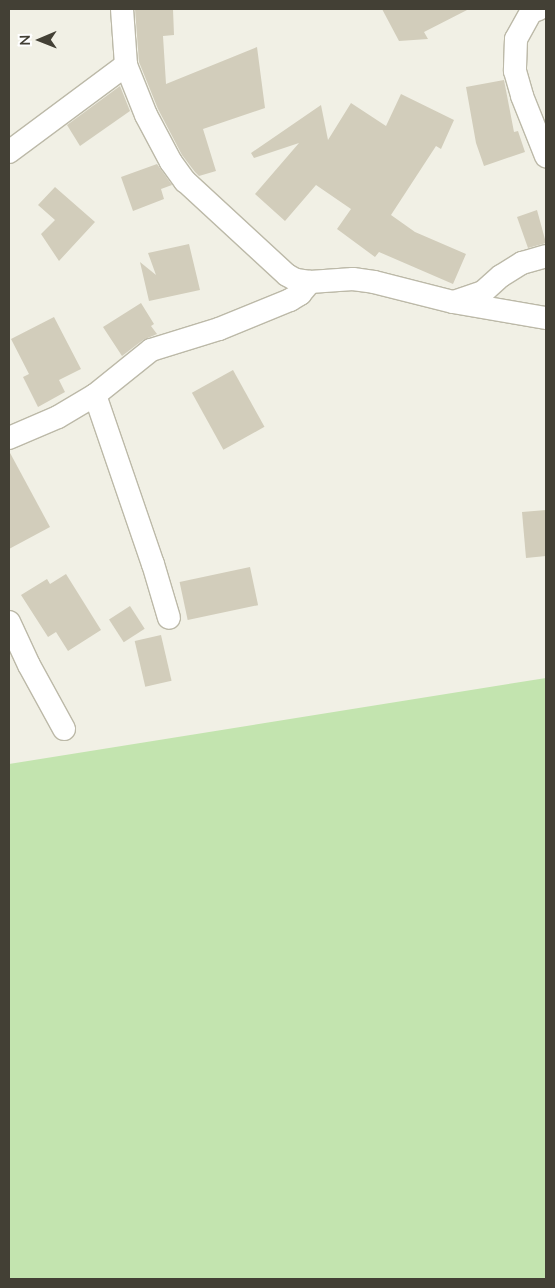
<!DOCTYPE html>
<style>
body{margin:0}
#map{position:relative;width:555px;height:1288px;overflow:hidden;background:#f1f0e5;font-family:Lato,sans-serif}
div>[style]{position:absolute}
.green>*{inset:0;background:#c3e4af}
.building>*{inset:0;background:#d2cdbb;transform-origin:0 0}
.roads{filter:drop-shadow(1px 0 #bcb9a8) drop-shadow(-1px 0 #bcb9a8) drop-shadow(0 1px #bcb9a8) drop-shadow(0 -1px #bcb9a8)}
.minor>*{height:22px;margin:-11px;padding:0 11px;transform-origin:11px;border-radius:11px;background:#fff}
span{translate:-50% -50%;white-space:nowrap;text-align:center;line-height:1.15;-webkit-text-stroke:5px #fff;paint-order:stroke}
.frame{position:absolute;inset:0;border:10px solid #434035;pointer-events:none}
.north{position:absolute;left:15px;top:15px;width:50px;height:50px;-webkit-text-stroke:4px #fff;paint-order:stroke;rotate:269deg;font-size:14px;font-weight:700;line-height:20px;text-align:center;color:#434035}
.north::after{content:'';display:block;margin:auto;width:18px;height:22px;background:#434035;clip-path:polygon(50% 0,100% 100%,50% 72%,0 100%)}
</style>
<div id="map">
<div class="green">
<div style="clip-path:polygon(546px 678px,546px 1279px,9px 1279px,9px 764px)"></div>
</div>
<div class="building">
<div style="clip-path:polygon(135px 9px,173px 9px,174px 35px,163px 36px,166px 84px,257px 47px,265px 108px,203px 129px,216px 171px,199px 176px,195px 172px,182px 155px,158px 109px,139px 62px)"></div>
<div style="clip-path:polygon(382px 9px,469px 9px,424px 32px,428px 39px,399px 41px)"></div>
<div style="clip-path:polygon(504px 80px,514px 132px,518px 131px,525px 152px,484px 166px,476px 143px,466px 87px)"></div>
<div style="clip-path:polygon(120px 86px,130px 111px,80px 146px,67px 125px)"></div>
<div style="clip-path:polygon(401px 94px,454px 120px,441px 149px,436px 146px,391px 215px,415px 232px,466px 254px,453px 284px,379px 252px,375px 257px,337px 229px,351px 209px,316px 185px,285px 221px,255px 194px,299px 143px,254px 158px,251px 153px,321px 105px,328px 140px,351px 103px,386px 126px)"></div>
<div style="clip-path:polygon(157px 164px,172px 185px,161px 189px,164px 199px,133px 211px,121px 177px)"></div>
<div style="clip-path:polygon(55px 187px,95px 222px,59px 261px,41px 234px,55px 220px,38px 205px)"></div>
<div style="clip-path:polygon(537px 210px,546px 243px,528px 248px,517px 217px)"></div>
<div style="clip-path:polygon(189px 244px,200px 290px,149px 301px,140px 262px,156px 275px,148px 253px)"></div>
<div style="clip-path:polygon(141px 303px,154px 324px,151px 326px,157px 334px,143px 340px,122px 356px,103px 327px)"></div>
<div style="clip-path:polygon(54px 317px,81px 369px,59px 380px,65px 392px,38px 407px,23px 377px,29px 374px,11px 339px)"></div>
<div style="left:233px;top:370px;width:65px;height:47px;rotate:61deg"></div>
<div style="clip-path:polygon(9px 451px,50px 527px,9px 549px)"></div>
<div style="clip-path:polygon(546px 510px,546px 556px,526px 558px,522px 512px)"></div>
<div style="left:250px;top:567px;width:39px;height:72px;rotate:78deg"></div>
<div style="clip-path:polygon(66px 574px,101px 630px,68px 651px,56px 632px,48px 637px,21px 595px,47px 579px,50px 584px)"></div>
<div style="left:130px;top:606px;width:27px;height:25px;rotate:57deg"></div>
<div style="left:161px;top:635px;width:47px;height:27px;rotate:77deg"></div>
</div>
<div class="roads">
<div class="minor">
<div style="left:122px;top:9px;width:56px;rotate:85.9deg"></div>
<div style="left:126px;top:65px;width:54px;rotate:68.2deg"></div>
<div style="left:146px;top:115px;width:53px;rotate:62deg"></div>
<div style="left:171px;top:162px;width:24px;rotate:54deg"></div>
<div style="left:185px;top:181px;width:139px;rotate:42.7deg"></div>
<div style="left:287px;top:275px;width:10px;rotate:29deg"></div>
<div style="left:296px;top:280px;width:14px;rotate:8deg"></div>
<div style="left:310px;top:282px;width:43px;rotate:-4deg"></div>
<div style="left:353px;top:279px;width:21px;rotate:8deg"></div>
<div style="left:374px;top:282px;width:81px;rotate:14.2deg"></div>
<div style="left:453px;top:302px;width:94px;rotate:9.8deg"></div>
<div style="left:539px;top:9px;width:9px;rotate:159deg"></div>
<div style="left:531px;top:12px;width:31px;rotate:119deg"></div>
<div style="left:516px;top:39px;width:32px;rotate:92deg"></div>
<div style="left:515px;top:71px;width:26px;rotate:74deg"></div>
<div style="left:522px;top:96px;width:65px;rotate:68.2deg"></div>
<div style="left:9px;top:152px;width:146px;rotate:-36.6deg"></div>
<div style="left:454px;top:302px;width:31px;rotate:-19deg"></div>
<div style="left:483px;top:292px;width:24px;rotate:-42deg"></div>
<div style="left:501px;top:276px;width:25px;rotate:-32deg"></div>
<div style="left:522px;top:263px;width:25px;rotate:-16deg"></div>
<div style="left:95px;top:395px;width:179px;rotate:71.1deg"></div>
<div style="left:153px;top:564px;width:56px;rotate:73.5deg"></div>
<div style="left:9px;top:438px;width:53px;rotate:-23.2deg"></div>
<div style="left:58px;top:417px;width:43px;rotate:-30.7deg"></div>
<div style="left:95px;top:395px;width:72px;rotate:-38.8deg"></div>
<div style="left:151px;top:350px;width:71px;rotate:-17.2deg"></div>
<div style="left:219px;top:329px;width:77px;rotate:-22.2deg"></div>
<div style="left:290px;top:300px;width:12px;rotate:-31deg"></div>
<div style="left:300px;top:294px;width:16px;rotate:-50deg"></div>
<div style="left:9px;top:622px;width:47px;rotate:65.1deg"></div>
<div style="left:29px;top:665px;width:73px;rotate:61.3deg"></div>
</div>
</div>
<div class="frame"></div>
<div class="north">N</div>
</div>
